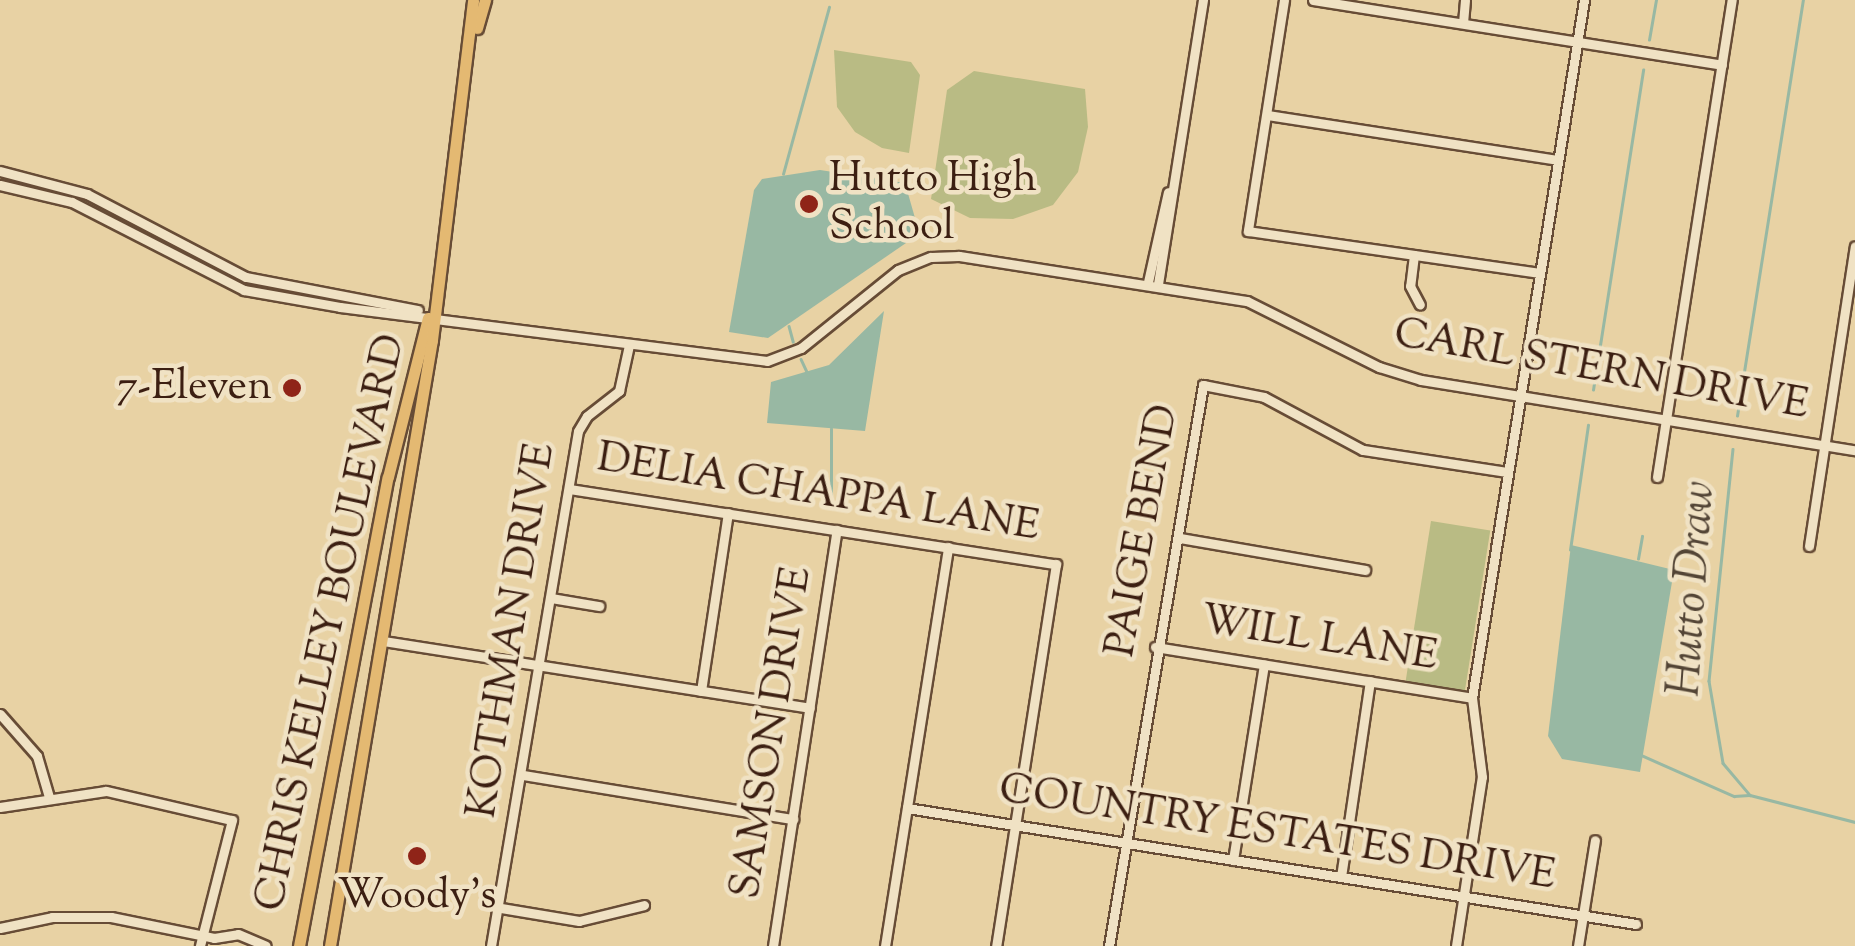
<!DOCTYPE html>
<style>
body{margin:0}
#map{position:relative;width:1855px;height:946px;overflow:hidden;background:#e8d2a4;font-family:"Sorts Mill Goudy",serif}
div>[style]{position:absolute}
.green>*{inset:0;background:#b9bb84;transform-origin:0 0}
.water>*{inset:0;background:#98b8a3}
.stream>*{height:2.5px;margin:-1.25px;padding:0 1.25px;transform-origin:1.25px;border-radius:1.25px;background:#98b8a3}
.roads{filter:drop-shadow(2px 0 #674c36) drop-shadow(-2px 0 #674c36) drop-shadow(0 2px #674c36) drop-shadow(0 -2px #674c36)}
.minor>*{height:9px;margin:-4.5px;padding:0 4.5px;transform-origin:4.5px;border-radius:4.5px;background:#f0e2c4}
.major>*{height:11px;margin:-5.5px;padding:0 5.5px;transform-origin:5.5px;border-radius:5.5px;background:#e4b972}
.dots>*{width:28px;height:28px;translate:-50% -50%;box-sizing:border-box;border:5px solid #f0e2c4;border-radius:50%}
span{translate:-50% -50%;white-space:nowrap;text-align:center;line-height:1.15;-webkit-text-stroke:9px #f0e2c4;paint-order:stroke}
.poi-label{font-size:42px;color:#3c1f12}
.left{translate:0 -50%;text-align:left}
.right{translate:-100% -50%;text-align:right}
.street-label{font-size:42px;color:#3c1f12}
.water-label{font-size:45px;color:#534536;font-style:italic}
</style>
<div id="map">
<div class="green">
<div style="clip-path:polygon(834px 50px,911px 62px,920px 75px,909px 153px,882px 148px,855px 132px,837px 107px)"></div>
<div style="clip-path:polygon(974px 71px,1085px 89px,1088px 127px,1078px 172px,1053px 205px,1013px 219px,970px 218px,931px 199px,947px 90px)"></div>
<div style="left:1431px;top:521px;width:60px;height:162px;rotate:9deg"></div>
</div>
<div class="water">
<div style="clip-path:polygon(820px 170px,905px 183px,915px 218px,906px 243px,768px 338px,729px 332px,754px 190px,762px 179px)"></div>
<div style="clip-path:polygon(884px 311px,865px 431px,767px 423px,771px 382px,829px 365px)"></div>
<div style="clip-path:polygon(1571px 545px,1674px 570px,1640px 772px,1562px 759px,1548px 736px)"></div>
</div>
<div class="stream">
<div style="left:1649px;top:40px;width:41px;rotate:-80.1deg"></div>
<div style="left:783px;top:174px;width:173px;rotate:-74.6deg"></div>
<div style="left:789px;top:326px;width:16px;rotate:75deg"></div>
<div style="left:801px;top:359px;width:19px;rotate:65deg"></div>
<div style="left:1593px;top:390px;width:324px;rotate:-81.1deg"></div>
<div style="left:1737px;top:416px;width:421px;rotate:-81deg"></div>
<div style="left:1733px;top:449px;width:233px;rotate:95.9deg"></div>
<div style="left:1709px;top:681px;width:83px;rotate:80.3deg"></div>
<div style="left:1723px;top:763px;width:42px;rotate:49.8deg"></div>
<div style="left:1750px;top:795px;width:108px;rotate:14.4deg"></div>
<div style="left:831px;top:506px;width:77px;rotate:-90deg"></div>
<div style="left:1570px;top:550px;width:126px;rotate:-81.8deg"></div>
<div style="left:1638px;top:559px;width:23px;rotate:-80deg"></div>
<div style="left:1641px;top:755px;width:102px;rotate:23.8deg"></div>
<div style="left:1734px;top:796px;width:15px;rotate:-4deg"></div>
</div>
<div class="roads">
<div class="minor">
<div style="left:1284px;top:0;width:234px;rotate:98.9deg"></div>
<div style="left:1248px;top:231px;width:294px;rotate:8.2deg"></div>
<div style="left:1313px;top:0;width:414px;rotate:9deg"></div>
<div style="left:1463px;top:23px;width:23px;rotate:-85deg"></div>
<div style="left:1267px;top:115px;width:294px;rotate:8.8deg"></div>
<div style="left:0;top:171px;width:90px;rotate:14.8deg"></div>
<div style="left:87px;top:194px;width:179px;rotate:27.6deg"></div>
<div style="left:246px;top:277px;width:175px;rotate:10.9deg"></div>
<div style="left:0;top:185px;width:74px;rotate:13.3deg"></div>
<div style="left:72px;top:202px;width:193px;rotate:27.1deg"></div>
<div style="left:244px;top:290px;width:97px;rotate:10deg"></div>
<div style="left:340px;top:307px;width:430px;rotate:7.2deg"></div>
<div style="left:767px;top:361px;width:36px;rotate:-21deg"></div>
<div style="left:801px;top:348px;width:124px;rotate:-38.8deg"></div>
<div style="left:898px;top:270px;width:35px;rotate:-22deg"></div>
<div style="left:931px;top:257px;width:28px;rotate:-2deg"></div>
<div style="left:959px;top:256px;width:291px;rotate:8.9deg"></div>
<div style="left:1247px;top:301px;width:148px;rotate:26.6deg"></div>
<div style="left:1379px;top:367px;width:44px;rotate:17.2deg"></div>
<div style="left:1421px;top:380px;width:440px;rotate:9.2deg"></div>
<div style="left:1414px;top:255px;width:31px;rotate:97deg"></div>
<div style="left:1410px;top:286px;width:21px;rotate:62deg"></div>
<div style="left:1148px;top:282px;width:92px;rotate:-77.5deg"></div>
<div style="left:1158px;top:284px;width:288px;rotate:-81deg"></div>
<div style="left:1657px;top:477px;width:483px;rotate:-81.1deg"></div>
<div style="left:569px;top:489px;width:493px;rotate:8.8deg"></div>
<div style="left:1056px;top:564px;width:387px;rotate:98.9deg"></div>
<div style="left:1180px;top:538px;width:188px;rotate:9.8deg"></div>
<div style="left:1809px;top:546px;width:303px;rotate:-81.3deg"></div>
<div style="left:551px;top:598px;width:49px;rotate:9.5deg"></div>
<div style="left:383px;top:641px;width:432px;rotate:8.9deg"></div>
<div style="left:1155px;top:647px;width:321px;rotate:9.1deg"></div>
<div style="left:701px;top:691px;width:180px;rotate:-81.4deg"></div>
<div style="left:0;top:714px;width:56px;rotate:48.6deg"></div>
<div style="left:37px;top:756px;width:43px;rotate:73.7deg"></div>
<div style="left:523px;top:775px;width:274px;rotate:9.3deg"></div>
<div style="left:0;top:807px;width:107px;rotate:-8.6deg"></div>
<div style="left:106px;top:791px;width:129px;rotate:13deg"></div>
<div style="left:232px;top:820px;width:130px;rotate:104.3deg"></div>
<div style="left:907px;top:808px;width:738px;rotate:9.04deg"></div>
<div style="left:1233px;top:860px;width:198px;rotate:-81deg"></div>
<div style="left:1341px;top:877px;width:198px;rotate:-81.6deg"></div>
<div style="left:501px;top:908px;width:79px;rotate:9.5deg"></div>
<div style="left:579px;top:921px;width:67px;rotate:-13.8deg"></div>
<div style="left:0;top:928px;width:53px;rotate:-11.9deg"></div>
<div style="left:52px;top:917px;width:59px"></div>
<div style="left:111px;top:917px;width:105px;rotate:11.5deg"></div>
<div style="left:214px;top:938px;width:24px;rotate:-9deg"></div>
<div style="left:238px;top:934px;width:30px;rotate:23deg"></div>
<div style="left:491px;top:946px;width:522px;rotate:-80.41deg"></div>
<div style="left:578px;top:431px;width:17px;rotate:-59deg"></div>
<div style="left:587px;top:416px;width:41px;rotate:-38deg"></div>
<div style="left:619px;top:391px;width:47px;rotate:-77.7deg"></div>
<div style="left:773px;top:946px;width:421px;rotate:-81.3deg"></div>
<div style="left:885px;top:946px;width:404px;rotate:-81deg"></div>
<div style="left:1109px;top:946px;width:569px;rotate:-80.49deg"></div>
<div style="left:1203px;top:385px;width:62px;rotate:11.1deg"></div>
<div style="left:1264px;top:397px;width:112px;rotate:28.2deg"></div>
<div style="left:1363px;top:450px;width:146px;rotate:8.7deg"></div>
<div style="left:1456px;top:946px;width:171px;rotate:-81.3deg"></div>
<div style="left:1482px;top:777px;width:80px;rotate:-97.2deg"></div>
<div style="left:1472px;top:698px;width:707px;rotate:-80.88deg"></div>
<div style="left:1578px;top:946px;width:107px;rotate:-80.9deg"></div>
</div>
<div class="major">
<div style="left:477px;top:28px;width:29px;rotate:-74deg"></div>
<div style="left:299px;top:946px;width:477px;rotate:-79.3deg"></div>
<div style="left:388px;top:477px;width:164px;rotate:-75.9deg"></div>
<div style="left:330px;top:946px;width:615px;rotate:-80.45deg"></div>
<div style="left:432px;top:340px;width:342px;rotate:-83.1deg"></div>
</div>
</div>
<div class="dots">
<div style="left:809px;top:204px;background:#8f2418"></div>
<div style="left:292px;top:388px;background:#8f2418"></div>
<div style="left:417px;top:856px;background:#8f2418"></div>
</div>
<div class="poi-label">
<span class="left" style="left:829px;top:204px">Hutto High<br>School</span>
<span class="right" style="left:272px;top:388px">7-Eleven</span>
<span style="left:417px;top:897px">Woody's</span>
</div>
<div class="street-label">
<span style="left:1601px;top:371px;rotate:10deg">CARL STERN DRIVE</span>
<span style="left:818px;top:494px;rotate:9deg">DELIA CHAPPA LANE</span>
<span style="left:1144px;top:531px;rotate:-80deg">PAIGE BEND</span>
<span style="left:332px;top:623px;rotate:-78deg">CHRIS KELLEY BOULEVARD</span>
<span style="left:513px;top:631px;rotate:-81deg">KOTHMAN DRIVE</span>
<span style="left:1319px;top:640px;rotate:9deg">WILL LANE</span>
<span style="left:773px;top:733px;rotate:-81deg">SAMSON DRIVE</span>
<span style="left:1277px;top:834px;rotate:9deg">COUNTRY ESTATES DRIVE</span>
</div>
<div class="water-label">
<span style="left:1694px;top:589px;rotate:-86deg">Hutto Draw</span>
</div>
</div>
